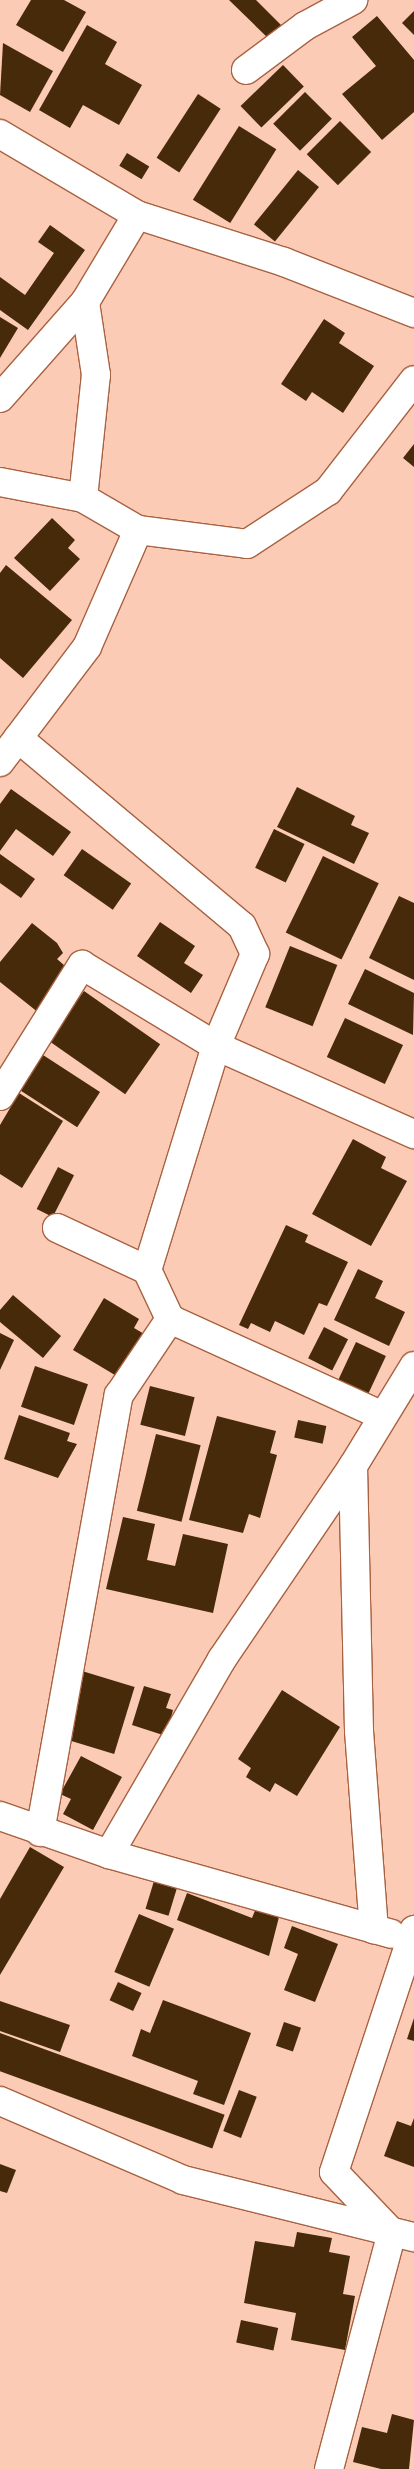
<!DOCTYPE html>
<style>
body{margin:0}
#map{position:relative;width:414px;height:2469px;overflow:hidden;background:#fbcbb6;font-family:Raleway,sans-serif}
div>[style]{position:absolute}
.building>*{inset:0;background:#462a0a;transform-origin:0 0}
.roads{filter:drop-shadow(1px 0 #a86241) drop-shadow(-1px 0 #a86241) drop-shadow(0 1px #a86241) drop-shadow(0 -1px #a86241)}
.street>*{height:28px;margin:-14px;padding:0 14px;transform-origin:14px;border-radius:14px;background:#fff}
span{translate:-50% -50%;white-space:nowrap;text-align:center;line-height:1.15;-webkit-text-stroke:5px #fbcbb6;paint-order:stroke}
</style>
<div id="map">
<div class="building">
<div style="clip-path:polygon(31px 0,64px 0,86px 12px,63px 52px,16px 25px)"></div>
<div style="clip-path:polygon(229px 0,256px 0,284px 28px,271px 41px)"></div>
<div style="clip-path:polygon(414px 11px,414px 35px,402px 23px)"></div>
<div style="clip-path:polygon(377px 16px,414px 60px,414px 112px,382px 140px,342px 94px,376px 66px,352px 37px)"></div>
<div style="clip-path:polygon(87px 25px,117px 42px,105px 64px,142px 85px,119px 125px,83px 105px,70px 128px,39px 110px)"></div>
<div style="clip-path:polygon(3px 43px,53px 71px,30px 112px,0 95px)"></div>
<div style="left:283px;top:65px;width:30px;height:59px;rotate:46deg"></div>
<div style="left:305px;top:92px;width:38px;height:45px;rotate:45deg"></div>
<div style="left:198px;top:94px;width:27px;height:76px;rotate:33deg"></div>
<div style="left:340px;top:121px;width:44px;height:47px;rotate:45deg"></div>
<div style="left:239px;top:126px;width:44px;height:87px;rotate:32deg"></div>
<div style="left:127px;top:153px;width:26px;height:15px;rotate:31deg"></div>
<div style="left:298px;top:170px;width:27px;height:70px;rotate:39deg"></div>
<div style="clip-path:polygon(50px 225px,85px 250px,28px 330px,0 310px,0 277px,25px 295px,54px 253px,38px 242px)"></div>
<div style="clip-path:polygon(0 317px,18px 328px,0 358px)"></div>
<div style="clip-path:polygon(324px 319px,345px 333px,339px 343px,374px 366px,343px 413px,312px 392px,306px 401px,281px 384px)"></div>
<div style="clip-path:polygon(414px 444px,414px 467px,403px 458px)"></div>
<div style="clip-path:polygon(52px 518px,75px 540px,68px 548px,80px 559px,50px 591px,14px 558px)"></div>
<div style="clip-path:polygon(6px 565px,72px 620px,23px 678px,0 658px,0 573px)"></div>
<div style="clip-path:polygon(297px 787px,355px 816px,351px 825px,369px 833px,354px 864px,277px 827px)"></div>
<div style="clip-path:polygon(11px 789px,71px 832px,53px 856px,16px 829px,0 851px,0 804px)"></div>
<div style="left:274px;top:829px;width:34px;height:43px;rotate:26deg"></div>
<div style="left:82px;top:849px;width:60px;height:32px;rotate:35deg"></div>
<div style="clip-path:polygon(0 854px,35px 879px,21px 898px,0 883px)"></div>
<div style="left:323px;top:856px;width:62px;height:85px;rotate:26deg"></div>
<div style="clip-path:polygon(399px 896px,414px 903px,414px 980px,369px 958px)"></div>
<div style="clip-path:polygon(160px 922px,195px 946px,184px 963px,203px 975px,191px 993px,137px 956px)"></div>
<div style="clip-path:polygon(32px 923px,57px 943px,63px 953px,57px 959px,72px 972px,39px 1013px,0 982px,0 962px)"></div>
<div style="left:290px;top:946px;width:51px;height:66px;rotate:22deg"></div>
<div style="clip-path:polygon(365px 969px,414px 993px,413px 1035px,348px 1004px)"></div>
<div style="left:84px;top:991px;width:93px;height:61px;rotate:35deg"></div>
<div style="left:345px;top:1018px;width:64px;height:43px;rotate:25deg"></div>
<div style="left:43px;top:1055px;width:68px;height:42px;rotate:33deg"></div>
<div style="clip-path:polygon(19px 1093px,63px 1121px,22px 1188px,0 1174px,0 1125px)"></div>
<div style="clip-path:polygon(353px 1139px,386px 1157px,381px 1168px,407px 1181px,371px 1246px,312px 1214px)"></div>
<div style="left:58px;top:1167px;width:18px;height:47px;rotate:27deg"></div>
<div style="clip-path:polygon(286px 1225px,308px 1235px,305px 1242px,348px 1262px,327px 1306px,319px 1303px,304px 1335px,275px 1321px,270px 1332px,251px 1323px,248px 1329px,239px 1325px)"></div>
<div style="clip-path:polygon(358px 1269px,383px 1281px,375px 1298px,405px 1312px,389px 1346px,334px 1320px)"></div>
<div style="clip-path:polygon(13px 1295px,61px 1336px,43px 1358px,0 1322px,0 1310px)"></div>
<div style="clip-path:polygon(104px 1298px,139px 1319px,134px 1328px,151px 1338px,125px 1381px,73px 1350px)"></div>
<div style="left:324px;top:1327px;width:27px;height:35px;rotate:27deg"></div>
<div style="clip-path:polygon(0 1333px,14px 1340px,0 1370px)"></div>
<div style="left:356px;top:1342px;width:33px;height:42px;rotate:25deg"></div>
<div style="left:35px;top:1366px;width:56px;height:43px;rotate:19deg"></div>
<div style="left:150px;top:1386px;width:46px;height:40px;rotate:14deg"></div>
<div style="clip-path:polygon(19px 1415px,70px 1433px,67px 1441px,77px 1444px,58px 1478px,4px 1459px)"></div>
<div style="clip-path:polygon(217px 1416px,276px 1431px,270px 1453px,277px 1455px,260px 1518px,249px 1514px,243px 1533px,189px 1520px)"></div>
<div style="left:298px;top:1420px;width:29px;height:18px;rotate:12deg"></div>
<div style="left:156px;top:1434px;width:46px;height:79px;rotate:14deg"></div>
<div style="clip-path:polygon(123px 1517px,155px 1524px,147px 1560px,175px 1566px,183px 1534px,228px 1544px,213px 1613px,106px 1589px)"></div>
<div style="left:82px;top:1671px;width:55px;height:70px;rotate:17deg"></div>
<div style="clip-path:polygon(144px 1686px,171px 1694px,166px 1708px,173px 1710px,166px 1736px,132px 1725px)"></div>
<div style="clip-path:polygon(282px 1690px,340px 1727px,297px 1796px,275px 1783px,270px 1792px,246px 1777px,251px 1768px,238px 1759px)"></div>
<div style="clip-path:polygon(81px 1756px,122px 1777px,93px 1830px,63px 1814px,71px 1799px,60px 1794px)"></div>
<div style="clip-path:polygon(30px 1847px,64px 1867px,0 1975px,0 1899px)"></div>
<div style="left:154px;top:1881px;width:24px;height:29px;rotate:17deg"></div>
<div style="clip-path:polygon(187px 1893px,252px 1918px,256px 1908px,279px 1917px,269px 1956px,177px 1920px)"></div>
<div style="left:139px;top:1914px;width:38px;height:63px;rotate:23deg"></div>
<div style="clip-path:polygon(292px 1926px,338px 1944px,315px 2002px,284px 1990px,298px 1954px,284px 1948px)"></div>
<div style="left:118px;top:1982px;width:26px;height:20px;rotate:25deg"></div>
<div style="clip-path:polygon(163px 2000px,251px 2033px,224px 2105px,193px 2094px,198px 2081px,132px 2056px,141px 2029px,150px 2033px)"></div>
<div style="clip-path:polygon(0 2001px,70px 2025px,60px 2052px,0 2031px)"></div>
<div style="clip-path:polygon(414px 2018px,414px 2041px,407px 2039px)"></div>
<div style="left:284px;top:2022px;width:18px;height:25px;rotate:19deg"></div>
<div style="left:0;top:2033px;width:239px;height:36px;rotate:20deg"></div>
<div style="left:239px;top:2090px;width:19px;height:44px;rotate:21deg"></div>
<div style="clip-path:polygon(414px 2118px,414px 2167px,384px 2156px,397px 2121px,411px 2126px)"></div>
<div style="clip-path:polygon(0 2164px,16px 2170px,7px 2193px,0 2191px)"></div>
<div style="clip-path:polygon(297px 2232px,332px 2238px,329px 2252px,350px 2256px,343px 2294px,355px 2296px,345px 2350px,291px 2340px,296px 2313px,244px 2303px,255px 2241px,294px 2247px)"></div>
<div style="left:241px;top:2320px;width:38px;height:23px;rotate:12deg"></div>
<div style="clip-path:polygon(392px 2414px,414px 2420px,409px 2469px,381px 2469px,353px 2462px,362px 2427px,387px 2433px)"></div>
</div>
<div class="roads">
<div class="street">
<div style="left:246px;top:70px;width:74px;rotate:-36.7deg"></div>
<div style="left:305px;top:26px;width:55px;rotate:-28.4deg"></div>
<div style="left:0;top:134px;width:159px;rotate:30.6deg"></div>
<div style="left:137px;top:215px;width:154px;rotate:17.7deg"></div>
<div style="left:284px;top:262px;width:140px;rotate:21.4deg"></div>
<div style="left:0;top:398px;width:128px;rotate:-48.5deg"></div>
<div style="left:85px;top:302px;width:101px;rotate:-59.1deg"></div>
<div style="left:0;top:482px;width:85px;rotate:10.9deg"></div>
<div style="left:138px;top:530px;width:110px;rotate:7.3deg"></div>
<div style="left:247px;top:544px;width:97px;rotate:-33.2deg"></div>
<div style="left:328px;top:491px;width:140px;rotate:-52.2deg"></div>
<div style="left:18px;top:738px;width:292px;rotate:40deg"></div>
<div style="left:242px;top:926px;width:31px;rotate:65deg"></div>
<div style="left:255px;top:954px;width:100px;rotate:113deg"></div>
<div style="left:216px;top:1046px;width:217px;rotate:24deg"></div>
<div style="left:0;top:762px;width:144px;rotate:-52.9deg"></div>
<div style="left:87px;top:647px;width:128px;rotate:-66.4deg"></div>
<div style="left:138px;top:530px;width:64px;rotate:-149.8deg"></div>
<div style="left:83px;top:498px;width:124px;rotate:-84deg"></div>
<div style="left:96px;top:375px;width:74px;rotate:-98.6deg"></div>
<div style="left:0;top:1096px;width:155px;rotate:-58deg"></div>
<div style="left:82px;top:965px;width:157px;rotate:31.2deg"></div>
<div style="left:216px;top:1046px;width:234px;rotate:107.1deg"></div>
<div style="left:57px;top:1228px;width:99px;rotate:25deg"></div>
<div style="left:147px;top:1270px;width:54px;rotate:64.9deg"></div>
<div style="left:170px;top:1319px;width:232px;rotate:24.5deg"></div>
<div style="left:353px;top:1466px;width:265px;rotate:88.7deg"></div>
<div style="left:359px;top:1731px;width:199px;rotate:85.7deg"></div>
<div style="left:0;top:1816px;width:115px;rotate:19.2deg"></div>
<div style="left:109px;top:1854px;width:293px;rotate:15.8deg"></div>
<div style="left:40px;top:1832px;width:444px;rotate:-79.8deg"></div>
<div style="left:119px;top:1395px;width:92px;rotate:-56.1deg"></div>
<div style="left:109px;top:1854px;width:225px;rotate:-59.9deg"></div>
<div style="left:222px;top:1659px;width:233px;rotate:-55.8deg"></div>
<div style="left:353px;top:1466px;width:117px;rotate:-58.6deg"></div>
<div style="left:0;top:2101px;width:199px;rotate:23.3deg"></div>
<div style="left:183px;top:2180px;width:238px;rotate:13.9deg"></div>
<div style="left:329px;top:2469px;width:244px;rotate:-75.1deg"></div>
<div style="left:392px;top:2233px;width:84px;rotate:-133.6deg"></div>
<div style="left:334px;top:2172px;width:255px;rotate:-71.7deg"></div>
</div>
</div>
</div>
